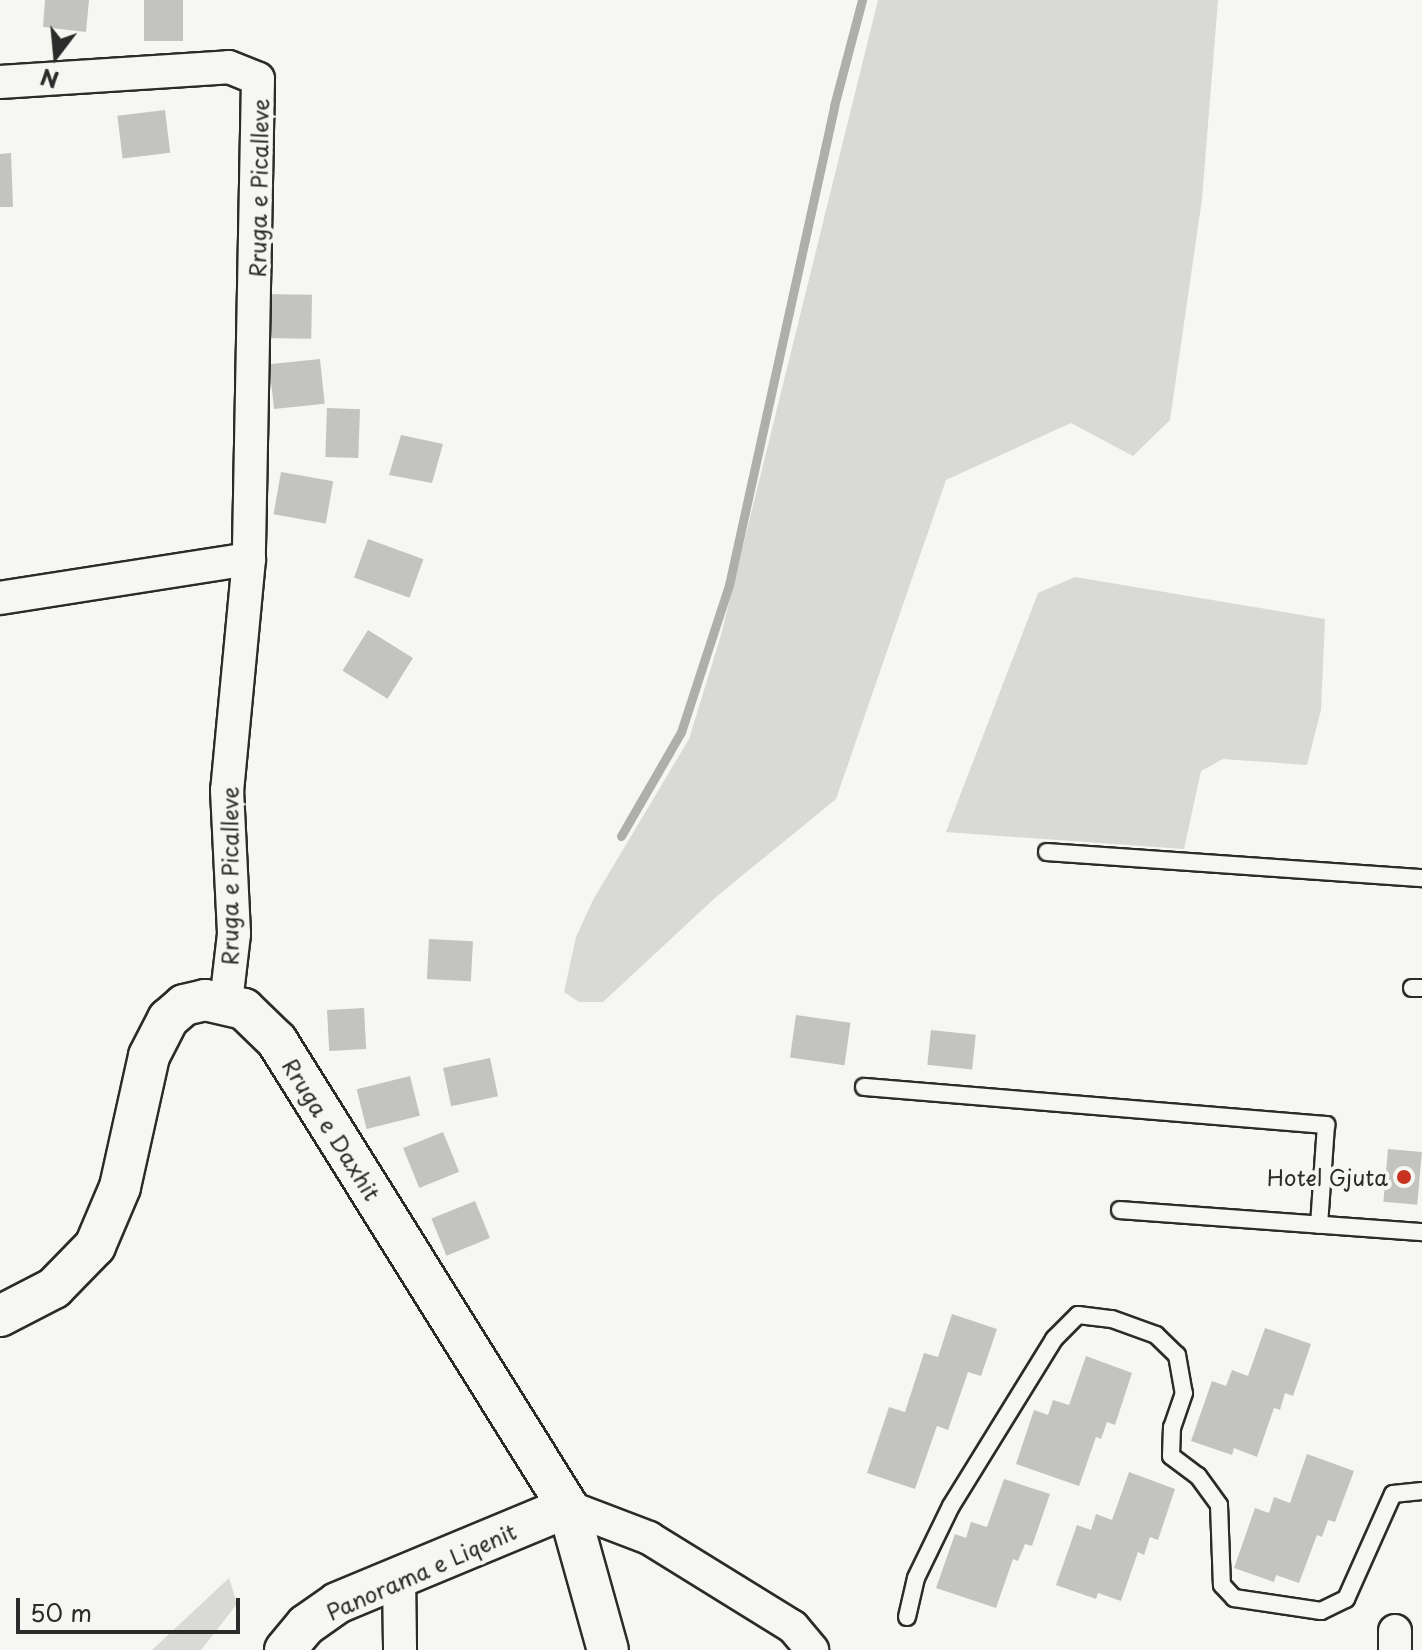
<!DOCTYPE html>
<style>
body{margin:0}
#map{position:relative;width:1422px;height:1650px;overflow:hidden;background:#f6f6f2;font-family:"Playpen Sans",sans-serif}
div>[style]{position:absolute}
.green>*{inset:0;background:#d9d9d5}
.stream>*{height:9px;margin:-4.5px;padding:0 4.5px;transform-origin:4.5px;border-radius:4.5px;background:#aeaeab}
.building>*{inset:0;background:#c3c3c0;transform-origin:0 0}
.roads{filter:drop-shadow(2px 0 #2b2b2b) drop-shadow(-2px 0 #2b2b2b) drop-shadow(0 2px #2b2b2b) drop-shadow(0 -2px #2b2b2b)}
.service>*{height:16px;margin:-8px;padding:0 8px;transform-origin:8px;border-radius:8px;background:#f6f6f2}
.minor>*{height:32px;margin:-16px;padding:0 16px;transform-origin:16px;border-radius:16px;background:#f6f6f2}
.tertiary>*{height:40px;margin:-20px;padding:0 20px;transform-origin:20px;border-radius:20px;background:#f6f6f2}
.dots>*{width:22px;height:22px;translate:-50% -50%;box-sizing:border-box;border:4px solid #f6f6f2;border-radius:50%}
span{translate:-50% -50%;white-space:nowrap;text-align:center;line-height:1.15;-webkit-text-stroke:8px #f6f6f2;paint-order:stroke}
.street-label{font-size:22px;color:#2b2b2b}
.poi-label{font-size:22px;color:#2b2b2b}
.right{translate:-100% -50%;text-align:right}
.north{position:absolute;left:16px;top:16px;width:80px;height:80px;-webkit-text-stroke:6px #f6f6f2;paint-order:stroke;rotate:196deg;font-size:22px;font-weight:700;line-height:32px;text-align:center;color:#2b2b2b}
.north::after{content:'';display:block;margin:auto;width:28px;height:36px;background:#2b2b2b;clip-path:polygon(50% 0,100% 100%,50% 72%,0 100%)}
.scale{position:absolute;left:16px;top:1598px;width:224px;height:36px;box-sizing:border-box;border:4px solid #2b2b2b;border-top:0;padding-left:10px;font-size:24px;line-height:28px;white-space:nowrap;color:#2b2b2b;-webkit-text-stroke:6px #f6f6f2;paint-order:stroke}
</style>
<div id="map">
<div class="green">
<div style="clip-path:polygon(878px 0,1218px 0,1202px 199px,1170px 420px,1133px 456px,1071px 423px,946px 480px,836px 799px,716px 897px,603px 1002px,579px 1002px,564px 992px,576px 937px,593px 900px,689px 739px,721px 635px)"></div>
<div style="clip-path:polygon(1075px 577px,1325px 619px,1321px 710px,1307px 765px,1223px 759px,1201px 771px,1184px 849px,946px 832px,1038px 593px)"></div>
<div style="clip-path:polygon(229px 1578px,237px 1604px,201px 1650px,152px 1650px)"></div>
</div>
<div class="stream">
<div style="left:621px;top:836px;width:120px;rotate:-60deg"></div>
<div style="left:681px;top:732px;width:155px;rotate:-71.9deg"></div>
<div style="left:729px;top:585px;width:490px;rotate:-77.6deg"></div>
<div style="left:834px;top:106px;width:110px;rotate:-75.2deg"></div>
</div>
<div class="building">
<div style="clip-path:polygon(45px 0,89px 0,86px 32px,43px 27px)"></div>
<div style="left:144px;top:0;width:39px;height:41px"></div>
<div style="left:165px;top:110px;width:43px;height:48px;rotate:83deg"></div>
<div style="clip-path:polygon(11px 153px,13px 207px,0 207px,0 154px)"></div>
<div style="left:262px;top:294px;width:50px;height:44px;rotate:1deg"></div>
<div style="left:320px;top:359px;width:45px;height:51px;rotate:84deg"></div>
<div style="left:327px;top:408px;width:33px;height:49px;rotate:2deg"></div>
<div style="clip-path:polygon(401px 435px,443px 444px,432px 483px,389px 475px)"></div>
<div style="left:281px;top:472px;width:53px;height:43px;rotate:10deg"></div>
<div style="left:368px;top:539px;width:59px;height:41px;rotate:20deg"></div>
<div style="left:368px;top:630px;width:53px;height:48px;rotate:32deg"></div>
<div style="left:429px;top:939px;width:44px;height:40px;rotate:3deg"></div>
<div style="left:364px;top:1008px;width:41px;height:37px;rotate:87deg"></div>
<div style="left:796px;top:1015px;width:55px;height:43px;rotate:8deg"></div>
<div style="left:931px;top:1030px;width:45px;height:35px;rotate:6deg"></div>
<div style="left:490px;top:1058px;width:39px;height:48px;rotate:78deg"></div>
<div style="left:410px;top:1076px;width:41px;height:55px;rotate:76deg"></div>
<div style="left:443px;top:1132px;width:43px;height:43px;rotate:68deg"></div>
<div style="left:1388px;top:1149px;width:34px;height:53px;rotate:5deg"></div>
<div style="left:475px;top:1201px;width:40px;height:47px;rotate:68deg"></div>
<div style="clip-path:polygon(952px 1314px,997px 1329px,981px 1376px,968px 1372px,948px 1430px,937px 1426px,915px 1489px,867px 1473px,889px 1407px,905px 1412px,924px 1353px,938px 1357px)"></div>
<div style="clip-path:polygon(1265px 1328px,1311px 1344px,1293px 1396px,1285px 1393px,1280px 1410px,1274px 1408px,1257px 1457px,1234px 1448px,1232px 1455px,1191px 1441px,1212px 1381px,1226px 1386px,1232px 1370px,1248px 1376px)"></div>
<div style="clip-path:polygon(1086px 1356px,1132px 1373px,1115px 1425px,1107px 1422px,1101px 1439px,1096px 1437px,1079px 1486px,1016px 1464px,1034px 1410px,1048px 1415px,1053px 1400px,1069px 1405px)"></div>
<div style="clip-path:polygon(1307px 1454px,1354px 1471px,1335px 1522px,1328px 1520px,1322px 1537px,1317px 1535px,1299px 1583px,1276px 1575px,1274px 1582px,1234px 1568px,1255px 1508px,1269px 1513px,1274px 1497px,1290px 1503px)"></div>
<div style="clip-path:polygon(1129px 1472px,1175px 1489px,1158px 1540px,1150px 1537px,1144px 1555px,1138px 1552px,1121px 1601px,1098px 1593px,1096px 1599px,1056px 1585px,1077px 1525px,1091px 1530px,1096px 1514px,1112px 1520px)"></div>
<div style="clip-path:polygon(1004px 1479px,1050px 1494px,1032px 1546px,1025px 1544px,1018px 1561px,1013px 1559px,996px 1608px,936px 1588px,955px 1534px,966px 1538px,971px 1522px,987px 1527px)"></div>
</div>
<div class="roads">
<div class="service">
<div style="left:1047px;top:852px;width:376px;rotate:4deg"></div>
<div style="left:1412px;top:988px;width:10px"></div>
<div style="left:864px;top:1087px;width:464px;rotate:4.7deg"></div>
<div style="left:1326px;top:1125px;width:100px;rotate:94deg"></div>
<div style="left:1120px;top:1210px;width:303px;rotate:4.2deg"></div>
<div style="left:907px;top:1617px;width:40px;rotate:-77deg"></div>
<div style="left:916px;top:1578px;width:80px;rotate:-64.1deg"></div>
<div style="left:951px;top:1506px;width:196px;rotate:-58.3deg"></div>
<div style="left:1054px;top:1339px;width:34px;rotate:-45deg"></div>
<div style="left:1078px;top:1315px;width:34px;rotate:7deg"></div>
<div style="left:1112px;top:1319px;width:47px;rotate:20deg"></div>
<div style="left:1156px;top:1335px;width:29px;rotate:44deg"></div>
<div style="left:1177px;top:1355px;width:39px;rotate:80deg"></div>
<div style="left:1184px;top:1393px;width:36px;rotate:109deg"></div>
<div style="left:1172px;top:1427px;width:29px;rotate:92deg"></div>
<div style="left:1171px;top:1456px;width:34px;rotate:37deg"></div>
<div style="left:1198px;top:1476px;width:36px;rotate:54deg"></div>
<div style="left:1219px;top:1505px;width:80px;rotate:87.9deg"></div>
<div style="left:1222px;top:1585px;width:18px;rotate:47deg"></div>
<div style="left:1234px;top:1598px;width:88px;rotate:8.5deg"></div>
<div style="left:1321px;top:1611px;width:28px;rotate:-26deg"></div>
<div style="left:1346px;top:1599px;width:115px;rotate:-65.9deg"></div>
<div style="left:1393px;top:1494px;width:29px;rotate:-6deg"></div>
</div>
<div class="minor">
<div style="left:0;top:82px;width:229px;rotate:-3.7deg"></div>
<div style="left:229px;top:67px;width:31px;rotate:22deg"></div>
<div style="left:258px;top:79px;width:480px;rotate:91.1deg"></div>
<div style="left:249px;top:559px;width:232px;rotate:95.4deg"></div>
<div style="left:227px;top:790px;width:144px;rotate:87.2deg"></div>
<div style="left:234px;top:934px;width:68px;rotate:96.7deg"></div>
<div style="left:0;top:598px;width:252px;rotate:-8.9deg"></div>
<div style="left:568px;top:1507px;width:87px;rotate:20.9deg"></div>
<div style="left:649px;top:1538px;width:169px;rotate:31.7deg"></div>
<div style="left:793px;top:1627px;width:30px;rotate:50deg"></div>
<div style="left:399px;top:1575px;width:75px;rotate:89.2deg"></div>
<div style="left:1395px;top:1631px;width:19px;rotate:90deg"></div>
</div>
<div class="tertiary">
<div style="left:0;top:1316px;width:61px;rotate:-27.4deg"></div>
<div style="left:54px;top:1288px;width:59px;rotate:-45.7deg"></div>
<div style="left:95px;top:1246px;width:64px;rotate:-67deg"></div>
<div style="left:120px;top:1187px;width:134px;rotate:-77.5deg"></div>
<div style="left:149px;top:1056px;width:42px;rotate:-62.8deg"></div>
<div style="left:168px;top:1019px;width:21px;rotate:-41deg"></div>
<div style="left:184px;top:1005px;width:22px;rotate:-13deg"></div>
<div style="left:205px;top:1000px;width:40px;rotate:13deg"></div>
<div style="left:244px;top:1009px;width:46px;rotate:44.1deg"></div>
<div style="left:277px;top:1041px;width:549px;rotate:58.02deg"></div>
<div style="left:568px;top:1507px;width:148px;rotate:74.4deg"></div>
<div style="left:285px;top:1650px;width:33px;rotate:-50deg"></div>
<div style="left:306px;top:1625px;width:38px;rotate:-35deg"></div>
<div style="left:337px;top:1603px;width:250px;rotate:-22.6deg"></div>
</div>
</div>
<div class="dots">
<div style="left:1404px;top:1177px;background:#c8321e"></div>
</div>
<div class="street-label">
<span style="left:258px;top:188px;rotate:-89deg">Rruga e Picalleve</span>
<span style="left:229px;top:876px;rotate:-90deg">Rruga e Picalleve</span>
<span style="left:332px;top:1129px;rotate:58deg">Rruga e Daxhit</span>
<span style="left:421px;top:1571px;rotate:-24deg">Panorama e Liqenit</span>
</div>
<div class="poi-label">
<span class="right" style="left:1388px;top:1177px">Hotel Gjuta</span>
</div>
<div class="north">N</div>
<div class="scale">50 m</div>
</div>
